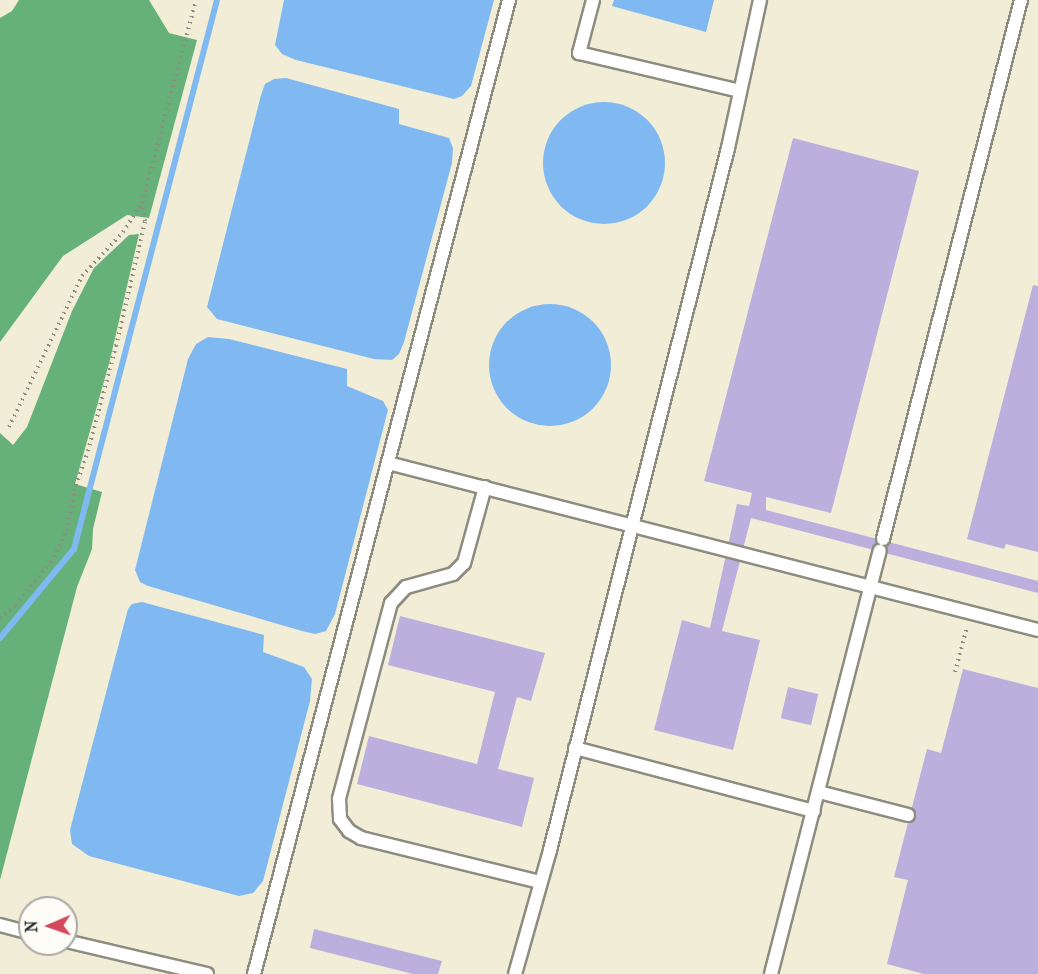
<!DOCTYPE html>
<style>
body{margin:0}
#map{position:relative;width:1038px;height:974px;overflow:hidden;background:#f1edd6;font-family:"IM FELL French Canon",serif}
div>[style]{position:absolute}
.forest>*{inset:0;background:#66b079}
.water>*{inset:0;background:#80b9f1}
.round{border-radius:50%}
.stream>*{height:6px;margin:-3px;padding:0 3px;transform-origin:3px;border-radius:3px;background:#80b9f1}
.building>*{inset:0;background:#bbafde;transform-origin:0 0}
.path>*{height:4px;margin-top:-2px;transform-origin:0;background:repeating-linear-gradient(90deg,#8e8c80 0 1.5px,transparent 0 6px)}
.roads{filter:drop-shadow(2px 0 #8e8c80) drop-shadow(-2px 0 #8e8c80) drop-shadow(0 2px #8e8c80) drop-shadow(0 -2px #8e8c80)}
.lane>*{height:12px;margin:-6px;padding:0 6px;transform-origin:6px;border-radius:6px;background:#fff}
span{translate:-50% -50%;white-space:nowrap;text-align:center;line-height:1.15;-webkit-text-stroke:4.5px #fdfcf7;paint-order:stroke}
.north{position:absolute;left:18px;top:896px;width:60px;height:60px;box-sizing:border-box;background:#fdfcf7;border:2px solid #a9a8a5;border-radius:50%;rotate:268deg;font-size:16px;font-weight:700;line-height:24px;text-align:center;color:#2b2b2b}
.north::after{content:'';display:block;margin:auto;width:21px;height:27px;background:#d1495b;clip-path:polygon(50% 0,100% 100%,50% 72%,0 100%)}
</style>
<div id="map">
<div class="forest">
<div style="clip-path:polygon(19px 0,149px 0,169px 33px,197px 40px,149px 218px,127px 215px,63px 256px,0 342px,0 18px,12px 11px)"></div>
<div style="clip-path:polygon(139px 234px,110px 360px,75px 484px,102px 492px,93px 529px,92px 549px,77px 587px,0 880px,0 433px,13px 445px,27px 427px,72px 311px,94px 268px,129px 235px)"></div>
</div>
<div class="water">
<div style="clip-path:polygon(284px 0,494px 0,471px 86px,462px 96px,454px 99px,296px 60px,282px 54px,275px 45px)"></div>
<div style="clip-path:polygon(614px 0,714px 0,706px 32px,612px 6px)"></div>
<div style="clip-path:polygon(286px 78px,399px 109px,399px 124px,449px 138px,453px 148px,452px 163px,404px 342px,399px 354px,392px 360px,374px 359px,217px 319px,207px 307px,261px 95px,265px 84px,274px 79px)"></div>
<div class="round" style="left:543px;top:102px;width:122px;height:122px"></div>
<div class="round" style="left:489px;top:304px;width:122px;height:122px"></div>
<div style="clip-path:polygon(208px 337px,229px 339px,347px 369px,347px 386px,383px 401px,388px 410px,335px 614px,326px 631px,315px 634px,302px 631px,148px 586px,140px 582px,135px 570px,188px 359px,196px 344px)"></div>
<div style="clip-path:polygon(142px 602px,264px 635px,263px 652px,304px 667px,312px 679px,310px 701px,263px 881px,253px 893px,239px 896px,89px 856px,72px 844px,70px 830px,128px 609px,132px 604px)"></div>
</div>
<div class="stream">
<div style="left:0;top:638px;width:116px;rotate:-50.3deg"></div>
<div style="left:74px;top:549px;width:567px;rotate:-75.4deg"></div>
</div>
<div class="building">
<div style="clip-path:polygon(793px 138px,919px 171px,831px 513px,766px 497px,766px 510px,1038px 581px,1038px 593px,751px 518px,722px 631px,760px 640px,733px 750px,654px 730px,682px 620px,710px 628px,737px 504px,749px 506px,752px 493px,704px 481px)"></div>
<div style="clip-path:polygon(1033px 285px,1038px 286px,1038px 552px,1006px 544px,1004px 549px,967px 539px)"></div>
<div style="clip-path:polygon(400px 616px,545px 653px,531px 701px,517px 697px,498px 769px,534px 778px,522px 827px,357px 784px,369px 736px,477px 764px,495px 692px,388px 665px)"></div>
<div style="clip-path:polygon(963px 669px,1038px 688px,1038px 974px,924px 974px,887px 964px,908px 880px,894px 877px,927px 749px,941px 753px)"></div>
<div style="left:788px;top:687px;width:31px;height:32px;rotate:13deg"></div>
<div style="clip-path:polygon(314px 929px,442px 961px,438px 974px,413px 974px,310px 948px)"></div>
</div>
<div class="path">
<div style="left:9px;top:427px;width:168px;rotate:-64.2deg"></div>
<div style="left:82px;top:276px;width:60px;rotate:-47deg"></div>
<div style="left:123px;top:232px;width:35px;rotate:-57deg"></div>
<div style="left:142px;top:203px;width:210px;rotate:-75.1deg"></div>
<div style="left:0;top:618px;width:21px;rotate:-39deg"></div>
<div style="left:16px;top:605px;width:55px;rotate:-50.9deg"></div>
<div style="left:51px;top:562px;width:35px;rotate:-63deg"></div>
<div style="left:67px;top:531px;width:41px;rotate:-80.1deg"></div>
<div style="left:74px;top:491px;width:42px;rotate:-70.7deg"></div>
<div style="left:88px;top:451px;width:109px;rotate:-75.1deg"></div>
<div style="left:116px;top:346px;width:128px;rotate:-76.9deg"></div>
<div style="left:145px;top:221px;width:17px;rotate:-100deg"></div>
<div style="left:955px;top:672px;width:47px;rotate:-75.1deg"></div>
</div>
<div class="roads">
<div class="lane">
<div style="left:593px;top:0;width:55px;rotate:104.8deg"></div>
<div style="left:579px;top:53px;width:165px;rotate:13.3deg"></div>
<div style="left:388px;top:463px;width:671px;rotate:14.41deg"></div>
<div style="left:485px;top:487px;width:79px;rotate:105.4deg"></div>
<div style="left:464px;top:563px;width:16px;rotate:135deg"></div>
<div style="left:453px;top:574px;width:49px;rotate:164.5deg"></div>
<div style="left:406px;top:587px;width:22px;rotate:133deg"></div>
<div style="left:391px;top:603px;width:203px;rotate:104.9deg"></div>
<div style="left:339px;top:799px;width:20px;rotate:87deg"></div>
<div style="left:340px;top:819px;width:15px;rotate:53deg"></div>
<div style="left:349px;top:831px;width:14px;rotate:30deg"></div>
<div style="left:361px;top:838px;width:184px;rotate:13.8deg"></div>
<div style="left:883px;top:539px;width:556px;rotate:-75.64deg"></div>
<div style="left:575px;top:748px;width:247px;rotate:14.8deg"></div>
<div style="left:819px;top:792px;width:92px;rotate:14.5deg"></div>
<div style="left:0;top:925px;width:31px;rotate:15deg"></div>
<div style="left:66px;top:941px;width:145px;rotate:13.2deg"></div>
<div style="left:254px;top:974px;width:1007px;rotate:-75.33deg"></div>
<div style="left:515px;top:974px;width:129px;rotate:-74.2deg"></div>
<div style="left:550px;top:850px;width:724px;rotate:-75.77deg"></div>
<div style="left:728px;top:148px;width:151px;rotate:-77.8deg"></div>
<div style="left:771px;top:974px;width:437px;rotate:-75.6deg"></div>
</div>
</div>
<div class="north">N</div>
</div>
